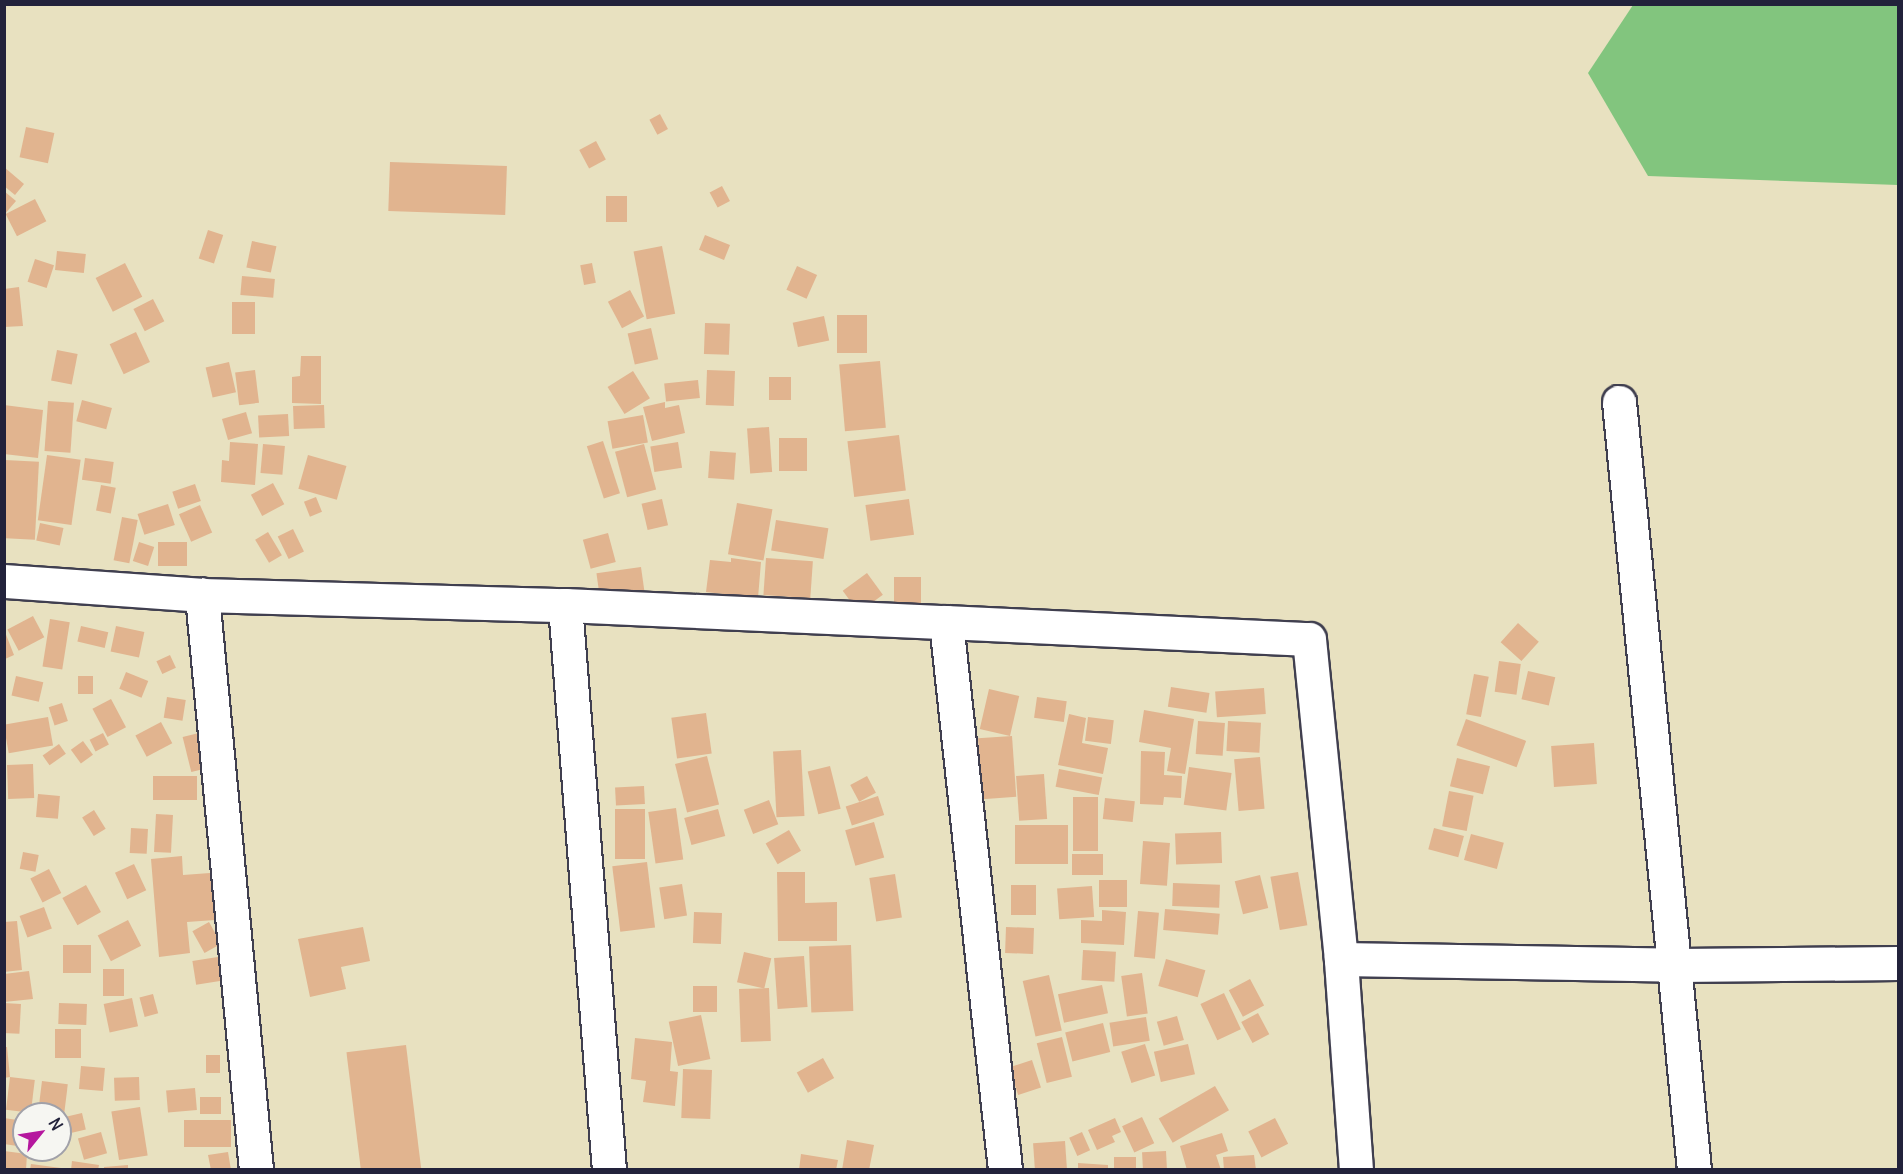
<!DOCTYPE html>
<style>
body{margin:0}
#map{position:relative;width:1903px;height:1174px;overflow:hidden;background:#e8e1c0;font-family:Delius,sans-serif}
div>[style]{position:absolute}
.green>*{inset:0;background:#82c57e}
.building>*{inset:0;background:#e1b48f;transform-origin:0 0}
.roads{filter:drop-shadow(2px 0 #403f4f) drop-shadow(-2px 0 #403f4f) drop-shadow(0 2px #403f4f) drop-shadow(0 -2px #403f4f)}
.minor>*{height:33px;margin:-16.5px;padding:0 16.5px;transform-origin:16.5px;border-radius:16.5px;background:#fff}
span{translate:-50% -50%;white-space:nowrap;text-align:center;line-height:1.15;-webkit-text-stroke:4.5px #f6f6f2;paint-order:stroke}
.frame{position:absolute;inset:0;border:6px solid #22223b;pointer-events:none}
.north{position:absolute;left:12px;top:1102px;width:60px;height:60px;box-sizing:border-box;background:#f6f6f2;border:2px solid #a1a1a9;border-radius:50%;rotate:60deg;font-size:16px;font-weight:700;line-height:24px;text-align:center;color:#22223b}
.north::after{content:'';display:block;margin:auto;width:21px;height:27px;background:#b5179e;clip-path:polygon(50% 0,100% 100%,50% 72%,0 100%)}
</style>
<div id="map">
<div class="green">
<div style="clip-path:polygon(1633px 5px,1898px 5px,1898px 185px,1648px 176px,1588px 73px)"></div>
</div>
<div class="building">
<div style="left:660px;top:114px;width:17px;height:12px;rotate:62deg"></div>
<div style="left:26px;top:127px;width:29px;height:31px;rotate:12deg"></div>
<div style="left:596px;top:141px;width:21px;height:19px;rotate:62deg"></div>
<div style="left:390px;top:162px;width:117px;height:49px;rotate:2deg"></div>
<div style="clip-path:polygon(4px 167px,24px 184px,15px 195px,4px 186px)"></div>
<div style="left:722px;top:186px;width:17px;height:14px;rotate:62deg"></div>
<div style="clip-path:polygon(4px 191px,16px 201px,4px 215px)"></div>
<div style="left:606px;top:196px;width:21px;height:26px"></div>
<div style="left:35px;top:199px;width:25px;height:33px;rotate:63deg"></div>
<div style="left:208px;top:230px;width:16px;height:30px;rotate:18deg"></div>
<div style="left:705px;top:235px;width:27px;height:16px;rotate:22deg"></div>
<div style="left:252px;top:241px;width:25px;height:27px;rotate:12deg"></div>
<div style="left:662px;top:246px;width:69px;height:29px;rotate:79deg"></div>
<div style="left:57px;top:251px;width:29px;height:19px;rotate:6deg"></div>
<div style="left:35px;top:259px;width:20px;height:24px;rotate:18deg"></div>
<div style="left:125px;top:263px;width:38px;height:33px;rotate:63deg"></div>
<div style="left:592px;top:263px;width:20px;height:12px;rotate:79deg"></div>
<div style="left:797px;top:266px;width:22px;height:26px;rotate:24deg"></div>
<div style="left:242px;top:276px;width:33px;height:19px;rotate:5deg"></div>
<div style="clip-path:polygon(19px 287px,23px 326px,4px 327px,4px 289px)"></div>
<div style="left:630px;top:290px;width:30px;height:25px;rotate:62deg"></div>
<div style="left:153px;top:299px;width:25px;height:22px;rotate:63deg"></div>
<div style="left:232px;top:302px;width:23px;height:32px"></div>
<div style="left:837px;top:315px;width:30px;height:38px"></div>
<div style="left:824px;top:316px;width:25px;height:32px;rotate:78deg"></div>
<div style="left:705px;top:323px;width:25px;height:31px;rotate:2deg"></div>
<div style="left:651px;top:328px;width:32px;height:24px;rotate:77deg"></div>
<div style="left:136px;top:332px;width:33px;height:29px;rotate:65deg"></div>
<div style="left:57px;top:350px;width:21px;height:31px;rotate:11deg"></div>
<div style="clip-path:polygon(301px 356px,321px 356px,321px 404px,292px 403px,292px 377px,300px 376px)"></div>
<div style="left:880px;top:361px;width:67px;height:41px;rotate:85deg"></div>
<div style="left:229px;top:362px;width:31px;height:24px;rotate:77deg"></div>
<div style="left:255px;top:370px;width:33px;height:20px;rotate:83deg"></div>
<div style="left:707px;top:370px;width:28px;height:35px;rotate:2deg"></div>
<div style="left:633px;top:371px;width:32px;height:30px;rotate:58deg"></div>
<div style="left:769px;top:377px;width:22px;height:23px"></div>
<div style="left:698px;top:380px;width:18px;height:34px;rotate:84deg"></div>
<div style="left:82px;top:400px;width:31px;height:22px;rotate:15deg"></div>
<div style="left:48px;top:401px;width:26px;height:50px;rotate:4deg"></div>
<div style="clip-path:polygon(665px 402px,665px 408px,679px 405px,685px 433px,652px 441px,643px 407px)"></div>
<div style="clip-path:polygon(4px 405px,43px 410px,38px 458px,4px 454px)"></div>
<div style="left:324px;top:405px;width:23px;height:31px;rotate:88deg"></div>
<div style="left:246px;top:412px;width:22px;height:25px;rotate:74deg"></div>
<div style="left:288px;top:414px;width:22px;height:30px;rotate:87deg"></div>
<div style="left:643px;top:415px;width:28px;height:36px;rotate:80deg"></div>
<div style="left:769px;top:427px;width:45px;height:22px;rotate:86deg"></div>
<div style="left:899px;top:435px;width:56px;height:52px;rotate:83deg"></div>
<div style="left:779px;top:438px;width:28px;height:33px"></div>
<div style="left:603px;top:441px;width:55px;height:17px;rotate:72deg"></div>
<div style="clip-path:polygon(230px 442px,258px 444px,255px 485px,221px 482px,222px 460px,229px 461px)"></div>
<div style="left:678px;top:442px;width:26px;height:28px;rotate:81deg"></div>
<div style="left:263px;top:444px;width:22px;height:29px;rotate:5deg"></div>
<div style="left:644px;top:444px;width:47px;height:30px;rotate:75deg"></div>
<div style="left:710px;top:451px;width:26px;height:27px;rotate:4deg"></div>
<div style="left:47px;top:455px;width:34px;height:66px;rotate:8deg"></div>
<div style="left:308px;top:455px;width:40px;height:35px;rotate:16deg"></div>
<div style="left:85px;top:458px;width:29px;height:22px;rotate:8deg"></div>
<div style="left:5px;top:460px;width:34px;height:78px;rotate:3deg"></div>
<div style="left:273px;top:483px;width:24px;height:25px;rotate:62deg"></div>
<div style="left:195px;top:484px;width:18px;height:24px;rotate:71deg"></div>
<div style="left:101px;top:485px;width:15px;height:26px;rotate:11deg"></div>
<div style="left:316px;top:497px;width:16px;height:13px;rotate:68deg"></div>
<div style="left:662px;top:499px;width:27px;height:21px;rotate:77deg"></div>
<div style="left:909px;top:499px;width:36px;height:44px;rotate:82deg"></div>
<div style="left:737px;top:503px;width:36px;height:52px;rotate:10deg"></div>
<div style="left:168px;top:504px;width:22px;height:32px;rotate:72deg"></div>
<div style="left:200px;top:505px;width:30px;height:23px;rotate:66deg"></div>
<div style="left:122px;top:517px;width:16px;height:44px;rotate:11deg"></div>
<div style="left:776px;top:520px;width:53px;height:31px;rotate:9deg"></div>
<div style="left:40px;top:523px;width:24px;height:18px;rotate:12deg"></div>
<div style="left:293px;top:529px;width:25px;height:17px;rotate:64deg"></div>
<div style="left:268px;top:532px;width:27px;height:15px;rotate:59deg"></div>
<div style="left:608px;top:533px;width:30px;height:26px;rotate:75deg"></div>
<div style="left:139px;top:542px;width:16px;height:20px;rotate:18deg"></div>
<div style="left:158px;top:542px;width:29px;height:24px"></div>
<div style="clip-path:polygon(731px 558px,761px 562px,758px 598px,706px 592px,710px 560px,731px 562px)"></div>
<div style="left:766px;top:558px;width:47px;height:37px;rotate:4deg"></div>
<div style="left:641px;top:567px;width:29px;height:45px;rotate:82deg"></div>
<div style="left:867px;top:573px;width:27px;height:30px;rotate:54deg"></div>
<div style="left:894px;top:577px;width:27px;height:30px"></div>
<div style="left:33px;top:616px;width:24px;height:29px;rotate:62deg"></div>
<div style="left:50px;top:619px;width:20px;height:48px;rotate:9deg"></div>
<div style="left:1518px;top:623px;width:28px;height:26px;rotate:42deg"></div>
<div style="left:81px;top:626px;width:28px;height:16px;rotate:13deg"></div>
<div style="left:116px;top:626px;width:29px;height:26px;rotate:12deg"></div>
<div style="clip-path:polygon(5px 632px,14px 655px,5px 659px)"></div>
<div style="left:170px;top:655px;width:14px;height:15px;rotate:65deg"></div>
<div style="left:1499px;top:661px;width:22px;height:31px;rotate:8deg"></div>
<div style="left:1528px;top:671px;width:28px;height:29px;rotate:13deg"></div>
<div style="left:126px;top:672px;width:24px;height:18px;rotate:22deg"></div>
<div style="left:1474px;top:674px;width:15px;height:41px;rotate:11deg"></div>
<div style="left:16px;top:676px;width:28px;height:20px;rotate:13deg"></div>
<div style="left:78px;top:676px;width:15px;height:18px"></div>
<div style="left:1171px;top:687px;width:39px;height:20px;rotate:9deg"></div>
<div style="left:1264px;top:688px;width:26px;height:49px;rotate:86deg"></div>
<div style="left:989px;top:689px;width:31px;height:41px;rotate:13deg"></div>
<div style="left:167px;top:697px;width:19px;height:21px;rotate:9deg"></div>
<div style="left:1037px;top:697px;width:30px;height:21px;rotate:8deg"></div>
<div style="left:111px;top:699px;width:32px;height:21px;rotate:62deg"></div>
<div style="left:62px;top:703px;width:19px;height:14px;rotate:72deg"></div>
<div style="clip-path:polygon(1144px 710px,1194px 719px,1185px 774px,1167px 771px,1171px 748px,1139px 742px)"></div>
<div style="left:706px;top:713px;width:41px;height:35px;rotate:82deg"></div>
<div style="clip-path:polygon(1069px 714px,1086px 718px,1082px 743px,1108px 748px,1103px 774px,1058px 765px)"></div>
<div style="left:48px;top:717px;width:29px;height:45px;rotate:80deg"></div>
<div style="left:1088px;top:717px;width:26px;height:24px;rotate:7deg"></div>
<div style="left:1466px;top:719px;width:64px;height:28px;rotate:20deg"></div>
<div style="left:1198px;top:721px;width:27px;height:33px;rotate:4deg"></div>
<div style="left:1228px;top:721px;width:33px;height:30px;rotate:3deg"></div>
<div style="left:161px;top:722px;width:24px;height:29px;rotate:62deg"></div>
<div style="left:203px;top:732px;width:36px;height:21px;rotate:76deg"></div>
<div style="left:103px;top:733px;width:13px;height:15px;rotate:63deg"></div>
<div style="left:1012px;top:736px;width:61px;height:34px;rotate:86deg"></div>
<div style="left:83px;top:741px;width:17px;height:15px;rotate:54deg"></div>
<div style="left:1594px;top:743px;width:41px;height:43px;rotate:86deg"></div>
<div style="left:59px;top:744px;width:12px;height:20px;rotate:55deg"></div>
<div style="left:801px;top:750px;width:66px;height:28px;rotate:87deg"></div>
<div style="clip-path:polygon(1141px 751px,1165px 752px,1164px 775px,1182px 776px,1181px 798px,1164px 797px,1163px 805px,1140px 804px)"></div>
<div style="left:707px;top:756px;width:50px;height:33px;rotate:76deg"></div>
<div style="left:1260px;top:757px;width:52px;height:26px;rotate:85deg"></div>
<div style="left:1457px;top:758px;width:34px;height:29px;rotate:14deg"></div>
<div style="left:33px;top:764px;width:34px;height:26px;rotate:88deg"></div>
<div style="left:830px;top:766px;width:44px;height:23px;rotate:76deg"></div>
<div style="left:1189px;top:767px;width:43px;height:38px;rotate:8deg"></div>
<div style="left:1059px;top:769px;width:44px;height:18px;rotate:11deg"></div>
<div style="left:1044px;top:774px;width:45px;height:28px;rotate:86deg"></div>
<div style="left:153px;top:776px;width:44px;height:24px"></div>
<div style="left:867px;top:776px;width:19px;height:19px;rotate:62deg"></div>
<div style="left:644px;top:786px;width:18px;height:29px;rotate:87deg"></div>
<div style="left:1449px;top:791px;width:25px;height:36px;rotate:11deg"></div>
<div style="left:38px;top:794px;width:22px;height:23px;rotate:5deg"></div>
<div style="left:878px;top:796px;width:20px;height:34px;rotate:72deg"></div>
<div style="left:1073px;top:797px;width:25px;height:54px"></div>
<div style="left:1105px;top:798px;width:30px;height:21px;rotate:6deg"></div>
<div style="left:769px;top:800px;width:26px;height:27px;rotate:69deg"></div>
<div style="left:676px;top:808px;width:52px;height:28px;rotate:82deg"></div>
<div style="left:615px;top:809px;width:30px;height:50px"></div>
<div style="left:718px;top:809px;width:28px;height:35px;rotate:75deg"></div>
<div style="left:94px;top:810px;width:22px;height:14px;rotate:58deg"></div>
<div style="left:156px;top:814px;width:17px;height:38px;rotate:3deg"></div>
<div style="left:874px;top:822px;width:37px;height:30px;rotate:74deg"></div>
<div style="left:1068px;top:825px;width:39px;height:53px;rotate:90deg"></div>
<div style="left:131px;top:828px;width:17px;height:25px;rotate:3deg"></div>
<div style="left:1434px;top:828px;width:31px;height:22px;rotate:15deg"></div>
<div style="left:789px;top:830px;width:24px;height:27px;rotate:60deg"></div>
<div style="left:1221px;top:832px;width:31px;height:46px;rotate:88deg"></div>
<div style="left:1471px;top:834px;width:34px;height:27px;rotate:15deg"></div>
<div style="left:1143px;top:841px;width:27px;height:43px;rotate:4deg"></div>
<div style="left:23px;top:852px;width:16px;height:17px;rotate:11deg"></div>
<div style="left:1072px;top:854px;width:31px;height:21px"></div>
<div style="clip-path:polygon(182px 856px,183px 875px,210px 873px,215px 920px,187px 922px,190px 953px,159px 957px,151px 859px)"></div>
<div style="left:647px;top:862px;width:66px;height:35px;rotate:83deg"></div>
<div style="left:134px;top:864px;width:29px;height:21px;rotate:65deg"></div>
<div style="left:49px;top:869px;width:27px;height:21px;rotate:63deg"></div>
<div style="clip-path:polygon(777px 872px,805px 872px,805px 903px,837px 902px,837px 941px,778px 941px)"></div>
<div style="left:1298px;top:872px;width:54px;height:28px;rotate:80deg"></div>
<div style="left:895px;top:874px;width:44px;height:26px;rotate:81deg"></div>
<div style="left:1260px;top:875px;width:34px;height:26px;rotate:76deg"></div>
<div style="left:1099px;top:880px;width:28px;height:27px"></div>
<div style="left:1173px;top:883px;width:47px;height:23px;rotate:2deg"></div>
<div style="left:682px;top:884px;width:32px;height:23px;rotate:81deg"></div>
<div style="left:86px;top:885px;width:31px;height:27px;rotate:61deg"></div>
<div style="left:1011px;top:885px;width:25px;height:30px"></div>
<div style="left:1092px;top:886px;width:31px;height:35px;rotate:86deg"></div>
<div style="left:44px;top:907px;width:23px;height:26px;rotate:70deg"></div>
<div style="left:1165px;top:909px;width:55px;height:21px;rotate:5deg"></div>
<div style="clip-path:polygon(1102px 910px,1126px 912px,1124px 945px,1081px 943px,1081px 920px,1102px 921px)"></div>
<div style="left:1138px;top:911px;width:21px;height:46px;rotate:5deg"></div>
<div style="left:694px;top:912px;width:28px;height:31px;rotate:2deg"></div>
<div style="left:128px;top:920px;width:29px;height:34px;rotate:63deg"></div>
<div style="clip-path:polygon(17px 921px,22px 970px,4px 972px,4px 922px)"></div>
<div style="left:209px;top:922px;width:25px;height:19px;rotate:61deg"></div>
<div style="clip-path:polygon(363px 927px,370px 961px,341px 967px,346px 989px,310px 997px,298px 939px)"></div>
<div style="left:1006px;top:927px;width:28px;height:26px;rotate:2deg"></div>
<div style="left:63px;top:945px;width:28px;height:28px"></div>
<div style="left:851px;top:945px;width:66px;height:42px;rotate:88deg"></div>
<div style="left:1083px;top:950px;width:33px;height:30px;rotate:3deg"></div>
<div style="left:744px;top:952px;width:28px;height:31px;rotate:13deg"></div>
<div style="left:224px;top:956px;width:24px;height:32px;rotate:81deg"></div>
<div style="left:804px;top:956px;width:51px;height:30px;rotate:86deg"></div>
<div style="left:1166px;top:959px;width:41px;height:28px;rotate:16deg"></div>
<div style="left:103px;top:969px;width:21px;height:27px"></div>
<div style="clip-path:polygon(29px 971px,33px 999px,4px 1002px,4px 974px)"></div>
<div style="left:1142px;top:973px;width:41px;height:21px;rotate:82deg"></div>
<div style="left:1049px;top:975px;width:57px;height:27px;rotate:77deg"></div>
<div style="left:1250px;top:979px;width:30px;height:24px;rotate:62deg"></div>
<div style="left:1102px;top:985px;width:29px;height:45px;rotate:78deg"></div>
<div style="left:693px;top:986px;width:24px;height:26px"></div>
<div style="left:769px;top:988px;width:53px;height:30px;rotate:88deg"></div>
<div style="left:1224px;top:993px;width:40px;height:26px;rotate:65deg"></div>
<div style="left:153px;top:994px;width:20px;height:14px;rotate:75deg"></div>
<div style="left:132px;top:998px;width:29px;height:29px;rotate:78deg"></div>
<div style="left:4px;top:1003px;width:17px;height:30px;rotate:3deg"></div>
<div style="left:59px;top:1003px;width:28px;height:21px;rotate:2deg"></div>
<div style="left:1258px;top:1013px;width:24px;height:19px;rotate:62deg"></div>
<div style="left:701px;top:1015px;width:45px;height:33px;rotate:78deg"></div>
<div style="left:1177px;top:1016px;width:25px;height:21px;rotate:74deg"></div>
<div style="left:1146px;top:1017px;width:24px;height:37px;rotate:81deg"></div>
<div style="left:1103px;top:1023px;width:30px;height:39px;rotate:76deg"></div>
<div style="left:55px;top:1029px;width:26px;height:29px"></div>
<div style="left:1062px;top:1037px;width:41px;height:26px;rotate:76deg"></div>
<div style="clip-path:polygon(635px 1038px,672px 1042px,670px 1071px,678px 1072px,675px 1106px,643px 1102px,646px 1081px,631px 1079px)"></div>
<div style="left:1145px;top:1044px;width:33px;height:25px;rotate:72deg"></div>
<div style="left:1188px;top:1044px;width:31px;height:35px;rotate:77deg"></div>
<div style="left:406px;top:1045px;width:126px;height:60px;rotate:83deg"></div>
<div style="clip-path:polygon(4px 1047px,7px 1047px,10px 1077px,4px 1078px)"></div>
<div style="left:206px;top:1055px;width:14px;height:18px"></div>
<div style="left:823px;top:1058px;width:23px;height:30px;rotate:61deg"></div>
<div style="left:1032px;top:1060px;width:29px;height:24px;rotate:72deg"></div>
<div style="left:81px;top:1066px;width:24px;height:23px;rotate:5deg"></div>
<div style="left:683px;top:1069px;width:29px;height:49px;rotate:2deg"></div>
<div style="left:10px;top:1077px;width:25px;height:33px;rotate:7deg"></div>
<div style="left:139px;top:1077px;width:23px;height:25px;rotate:88deg"></div>
<div style="left:42px;top:1081px;width:26px;height:29px;rotate:7deg"></div>
<div style="left:1215px;top:1086px;width:28px;height:65px;rotate:60deg"></div>
<div style="left:195px;top:1088px;width:22px;height:29px;rotate:85deg"></div>
<div style="left:200px;top:1097px;width:21px;height:17px"></div>
<div style="left:140px;top:1107px;width:49px;height:29px;rotate:81deg"></div>
<div style="left:82px;top:1113px;width:17px;height:23px;rotate:77deg"></div>
<div style="left:1142px;top:1117px;width:29px;height:22px;rotate:65deg"></div>
<div style="clip-path:polygon(4px 1118px,24px 1121px,24px 1147px,4px 1144px)"></div>
<div style="clip-path:polygon(1115px 1118px,1121px 1132px,1112px 1136px,1115px 1142px,1097px 1150px,1088px 1130px)"></div>
<div style="left:1275px;top:1118px;width:29px;height:30px;rotate:63deg"></div>
<div style="left:184px;top:1120px;width:47px;height:27px"></div>
<div style="left:101px;top:1132px;width:22px;height:24px;rotate:74deg"></div>
<div style="left:1082px;top:1132px;width:20px;height:14px;rotate:66deg"></div>
<div style="clip-path:polygon(1222px 1133px,1228px 1151px,1216px 1155px,1221px 1170px,1187px 1170px,1180px 1146px)"></div>
<div style="clip-path:polygon(847px 1140px,874px 1145px,869px 1170px,842px 1170px)"></div>
<div style="left:1065px;top:1141px;width:29px;height:32px;rotate:86deg"></div>
<div style="clip-path:polygon(4px 1151px,27px 1154px,26px 1170px,4px 1170px)"></div>
<div style="left:1166px;top:1151px;width:19px;height:24px;rotate:87deg"></div>
<div style="clip-path:polygon(228px 1152px,231px 1170px,211px 1170px,208px 1155px)"></div>
<div style="clip-path:polygon(801px 1154px,838px 1160px,836px 1170px,799px 1170px)"></div>
<div style="clip-path:polygon(1254px 1155px,1256px 1170px,1224px 1170px,1223px 1157px)"></div>
<div style="left:1114px;top:1157px;width:22px;height:13px"></div>
<div style="clip-path:polygon(72px 1161px,99px 1165px,98px 1170px,71px 1170px)"></div>
<div style="clip-path:polygon(1078px 1163px,1108px 1165px,1108px 1170px,1078px 1170px)"></div>
<div style="clip-path:polygon(31px 1164px,61px 1168px,60px 1170px,30px 1170px)"></div>
<div style="clip-path:polygon(128px 1165px,128px 1170px,104px 1170px,104px 1167px)"></div>
</div>
<div class="roads">
<div class="minor">
<div style="left:1619px;top:402px;width:772px;rotate:84.42deg"></div>
<div style="left:4px;top:581px;width:198px;rotate:4deg"></div>
<div style="left:565px;top:605px;width:567px;rotate:85.55deg"></div>
<div style="left:946px;top:622px;width:363px;rotate:2.7deg"></div>
<div style="left:1309px;top:639px;width:322px;rotate:84.3deg"></div>
<div style="left:256px;top:1170px;width:578px;rotate:-95.37deg"></div>
<div style="left:202px;top:595px;width:363px;rotate:1.6deg"></div>
<div style="left:565px;top:605px;width:381px;rotate:2.6deg"></div>
<div style="left:946px;top:622px;width:551px;rotate:83.85deg"></div>
<div style="left:1356px;top:1170px;width:212px;rotate:-94.1deg"></div>
<div style="left:1341px;top:959px;width:336px;rotate:1deg"></div>
<div style="left:1677px;top:965px;width:221px;rotate:-0.5deg"></div>
</div>
</div>
<div class="frame"></div>
<div class="north">N</div>
</div>
